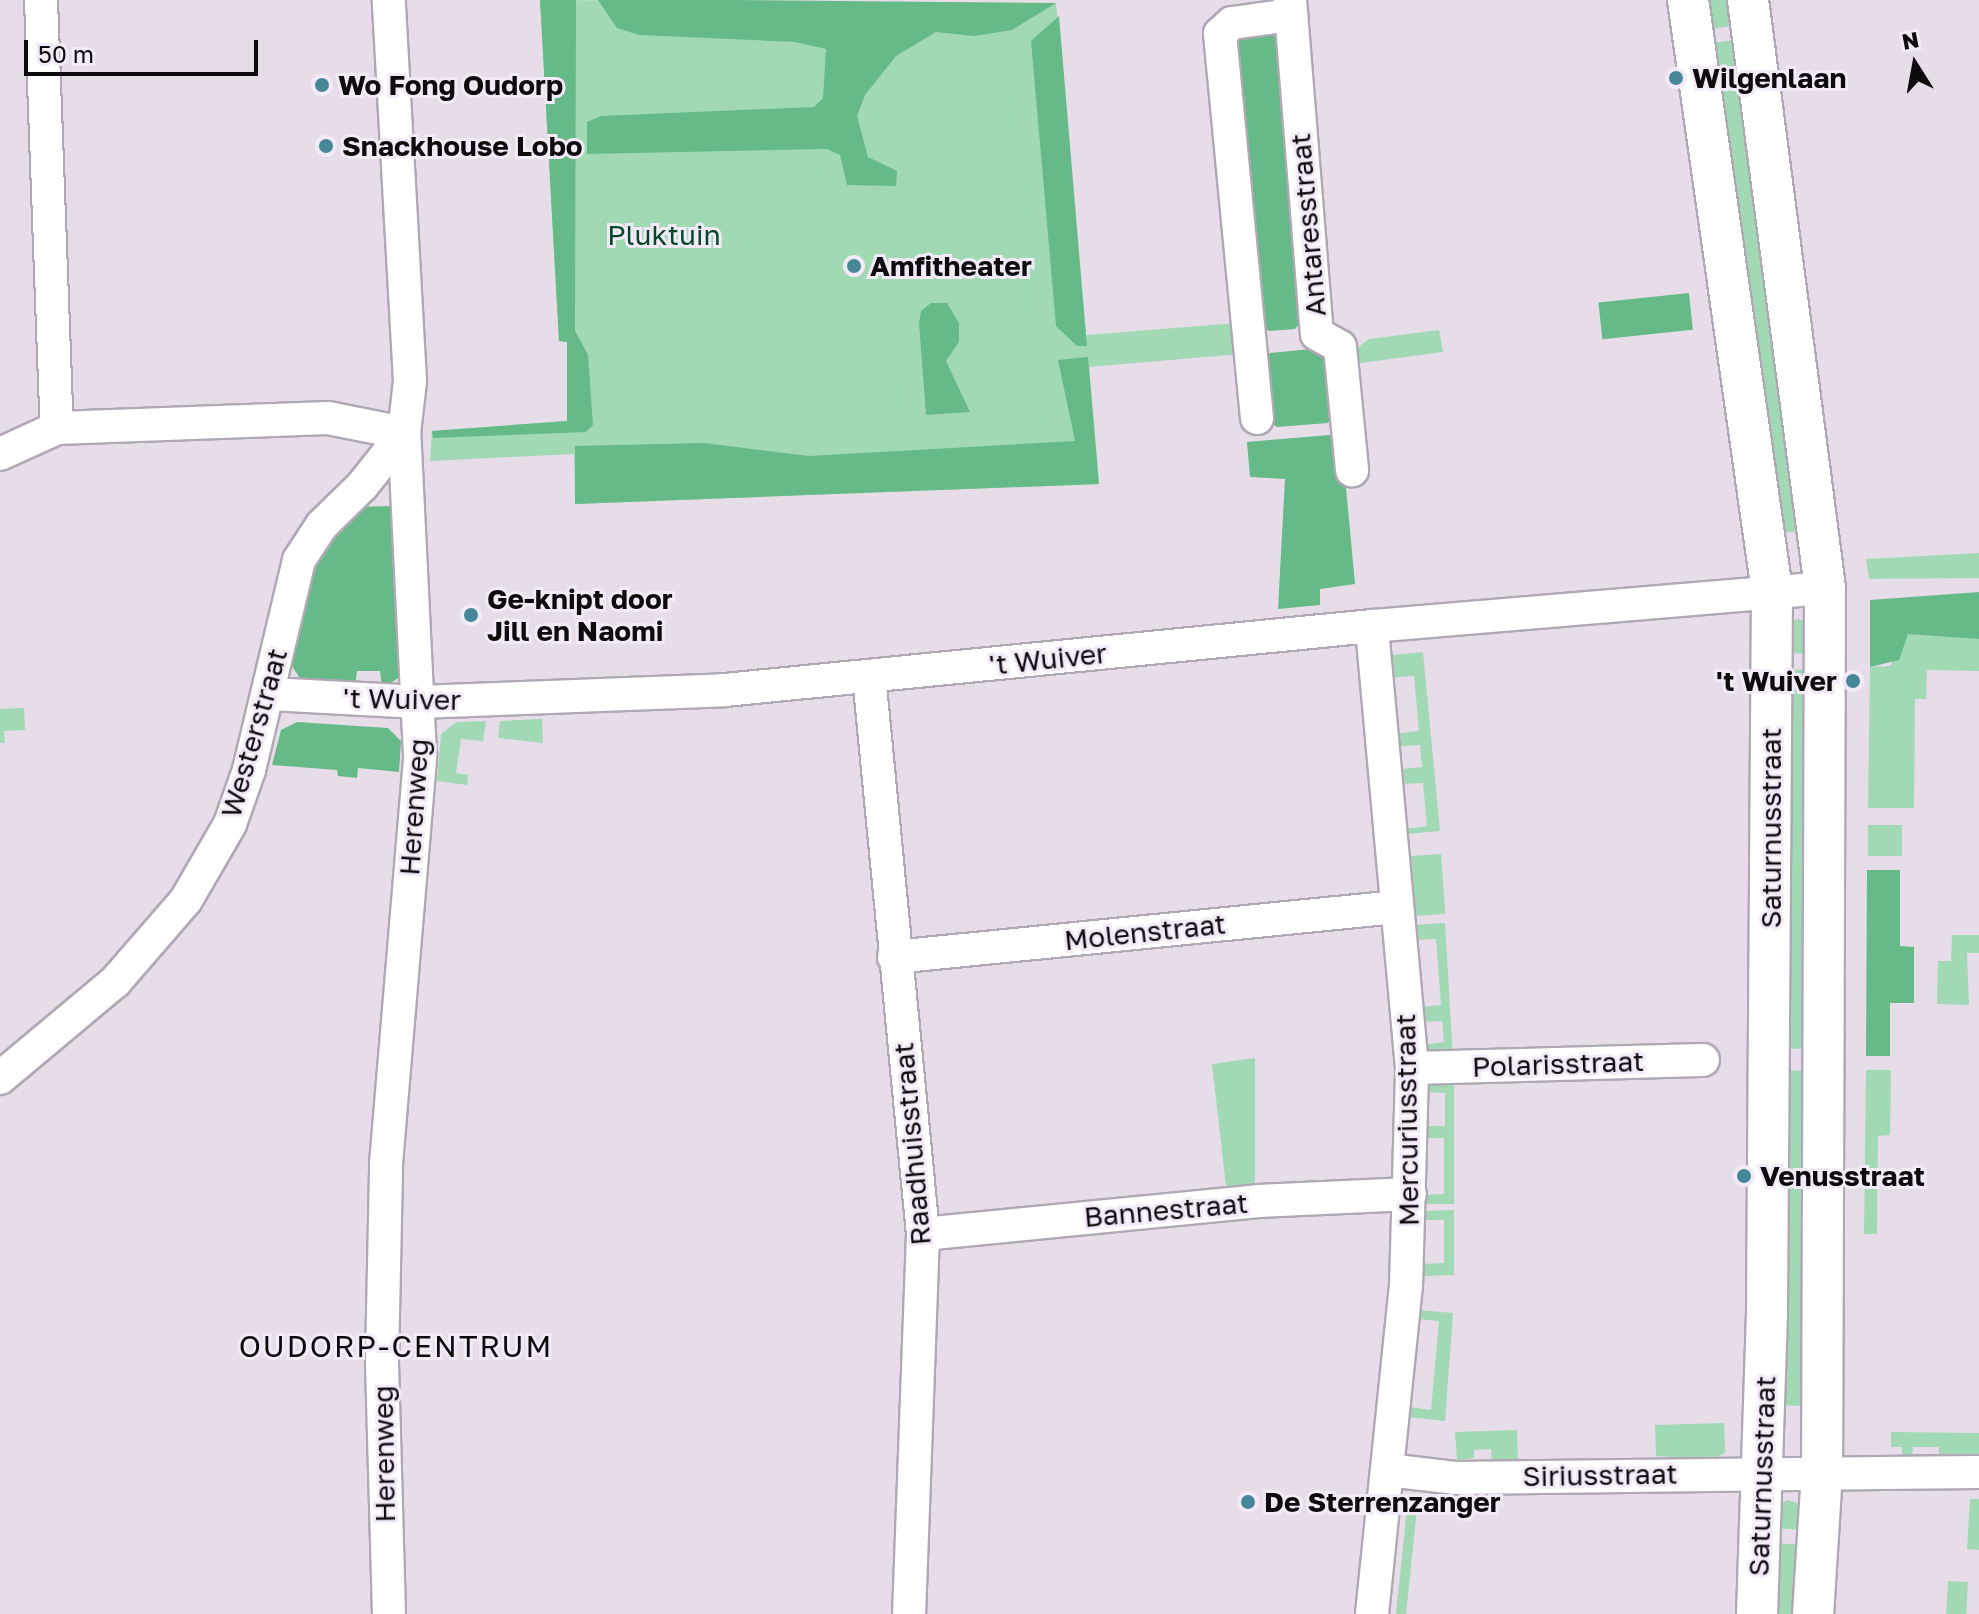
<!DOCTYPE html>
<style>
body{margin:0}
#map{position:relative;width:1979px;height:1614px;overflow:hidden;background:#e6dde9;font-family:"Golos Text",sans-serif}
div>[style]{position:absolute}
.green>*{inset:0;background:#a2d9b5;transform-origin:0 0}
.forest>*{inset:0;background:#65ba87;transform-origin:0 0}
.roads{filter:drop-shadow(2px 0 #b0a8b4) drop-shadow(-2px 0 #b0a8b4) drop-shadow(0 2px #b0a8b4) drop-shadow(0 -2px #b0a8b4)}
.minor>*{height:32px;margin:-16px;padding:0 16px;transform-origin:16px;border-radius:16px;background:#fff}
.tertiary>*{height:40px;margin:-20px;padding:0 20px;transform-origin:20px;border-radius:20px;background:#fff}
.dots>*{width:22px;height:22px;translate:-50% -50%;box-sizing:border-box;border:4px solid #f3eaf7;border-radius:50%}
span{translate:-50% -50%;white-space:nowrap;text-align:center;line-height:1.15;-webkit-text-stroke:6px #f3eaf7;paint-order:stroke}
.poi-label{font-size:28px;color:#0e0b0f;font-weight:700}
.left{translate:0 -50%;text-align:left}
.right{translate:-100% -50%;text-align:right}
.street-label{font-size:28px;color:#0e0b0f}
.park-label{font-size:28px;color:#034928}
.neighbourhood-label{font-size:30px;color:#0e0b0f;letter-spacing:2px}
.north{position:absolute;left:1875px;top:24px;width:80px;height:80px;-webkit-text-stroke:6px #f3eaf7;paint-order:stroke;rotate:349deg;font-size:22px;font-weight:700;line-height:32px;text-align:center;color:#0e0b0f}
.north::after{content:'';display:block;margin:auto;width:28px;height:36px;background:#0e0b0f;clip-path:polygon(50% 0,100% 100%,50% 72%,0 100%)}
.scale{position:absolute;left:24px;top:40px;width:234px;height:36px;box-sizing:border-box;border:4px solid #0e0b0f;border-top:0;padding-left:10px;font-size:24px;line-height:28px;white-space:nowrap;color:#0e0b0f;-webkit-text-stroke:6px #f3eaf7;paint-order:stroke}
</style>
<div id="map">
<div class="green">
<div style="clip-path:polygon(540px 0,1056px 3px,1086px 335px,1237px 323px,1240px 354px,1089px 367px,1099px 484px,575px 504px,574px 454px,430px 461px,432px 431px,567px 421px,567px 342px,559px 341px)"></div>
<div style="clip-path:polygon(1700px 0,1736px 0,1739px 25px,1704px 30px)"></div>
<div style="left:1741px;top:39px;width:495px;height:35px;rotate:82deg"></div>
<div style="clip-path:polygon(1439px 330px,1443px 352px,1353px 364px,1357px 348px,1369px 339px)"></div>
<div style="clip-path:polygon(1979px 553px,1979px 578px,1869px 579px,1866px 559px)"></div>
<div style="clip-path:polygon(1798px 619px,1806px 621px,1816px 654px,1781px 653px,1789px 622px)"></div>
<div style="clip-path:polygon(1926px 633px,1979px 639px,1979px 671px,1927px 670px,1926px 699px,1915px 699px,1914px 808px,1868px 808px,1870px 667px,1890px 666px,1908px 634px)"></div>
<div style="clip-path:polygon(1423px 652px,1440px 831px,1406px 834px,1405px 829px,1427px 826px,1423px 783px,1402px 784px,1401px 769px,1422px 767px,1420px 745px,1390px 747px,1390px 734px,1419px 731px,1414px 676px,1385px 678px,1382px 656px)"></div>
<div style="left:1781px;top:669px;width:35px;height:379px;rotate:2deg"></div>
<div style="clip-path:polygon(24px 708px,25px 730px,4px 731px,5px 743px,0 743px,0 709px)"></div>
<div style="clip-path:polygon(542px 719px,543px 743px,498px 738px,500px 721px)"></div>
<div style="clip-path:polygon(486px 721px,483px 741px,461px 739px,456px 773px,468px 775px,467px 785px,437px 781px,441px 734px,457px 722px)"></div>
<div style="left:1902px;top:825px;width:31px;height:34px;rotate:90deg"></div>
<div style="left:1441px;top:854px;width:60px;height:33px;rotate:86deg"></div>
<div style="clip-path:polygon(1445px 923px,1453px 1059px,1424px 1061px,1423px 1045px,1444px 1042px,1442px 1021px,1421px 1022px,1420px 1007px,1441px 1005px,1436px 939px,1414px 940px,1413px 925px)"></div>
<div style="clip-path:polygon(1952px 935px,1979px 935px,1979px 953px,1967px 953px,1969px 1005px,1937px 1004px,1938px 961px,1951px 961px)"></div>
<div style="clip-path:polygon(1255px 1058px,1255px 1184px,1226px 1186px,1212px 1064px)"></div>
<div style="left:1777px;top:1070px;width:37px;height:335px;rotate:2deg"></div>
<div style="clip-path:polygon(1866px 1070px,1891px 1070px,1890px 1135px,1878px 1136px,1877px 1234px,1864px 1234px)"></div>
<div style="clip-path:polygon(1423px 1077px,1454px 1078px,1454px 1204px,1422px 1204px,1423px 1195px,1444px 1194px,1444px 1138px,1423px 1138px,1423px 1126px,1445px 1126px,1445px 1093px,1423px 1092px)"></div>
<div style="clip-path:polygon(1454px 1210px,1454px 1275px,1421px 1276px,1422px 1264px,1444px 1263px,1444px 1220px,1423px 1220px,1422px 1211px)"></div>
<div style="clip-path:polygon(1418px 1310px,1453px 1313px,1445px 1421px,1408px 1417px,1410px 1407px,1431px 1410px,1439px 1321px,1418px 1319px)"></div>
<div style="clip-path:polygon(1724px 1423px,1725px 1452px,1715px 1459px,1656px 1456px,1655px 1425px)"></div>
<div style="clip-path:polygon(1517px 1430px,1518px 1462px,1492px 1466px,1491px 1449px,1474px 1450px,1474px 1458px,1457px 1460px,1455px 1432px)"></div>
<div style="clip-path:polygon(1891px 1432px,1979px 1433px,1979px 1456px,1939px 1456px,1939px 1447px,1913px 1447px,1912px 1456px,1902px 1456px,1902px 1447px,1891px 1447px)"></div>
<div style="clip-path:polygon(1970px 1499px,1979px 1499px,1979px 1550px,1967px 1549px)"></div>
<div style="clip-path:polygon(1788px 1500px,1803px 1505px,1808px 1530px,1771px 1528px,1778px 1505px)"></div>
<div style="left:1407px;top:1509px;width:10px;height:106px;rotate:6deg"></div>
<div style="left:1771px;top:1543px;width:37px;height:71px;rotate:3deg"></div>
<div style="left:1948px;top:1581px;width:20px;height:33px;rotate:3deg"></div>
</div>
<div class="forest">
<div style="clip-path:polygon(540px 0,576px 0,575px 331px,588px 355px,593px 425px,586px 432px,433px 438px,432px 431px,567px 421px,567px 342px,559px 341px)"></div>
<div style="clip-path:polygon(598px 0,728px 0,1056px 3px,1012px 30px,974px 36px,936px 32px,896px 56px,865px 95px,857px 116px,868px 157px,897px 171px,896px 186px,847px 185px,840px 155px,827px 149px,587px 154px,587px 122px,601px 116px,814px 107px,823px 98px,826px 49px,795px 42px,639px 35px,617px 28px)"></div>
<div style="clip-path:polygon(1059px 16px,1086px 335px,1087px 346px,1077px 346px,1056px 326px,1031px 41px)"></div>
<div style="clip-path:polygon(1277px 30px,1302px 321px,1295px 329px,1269px 331px,1260px 324px,1236px 42px,1242px 33px)"></div>
<div style="left:1689px;top:293px;width:37px;height:91px;rotate:84deg"></div>
<div style="clip-path:polygon(931px 303px,947px 303px,959px 323px,959px 342px,946px 361px,970px 412px,926px 415px,919px 323px,921px 311px)"></div>
<div style="clip-path:polygon(1312px 349px,1329px 360px,1334px 415px,1328px 423px,1277px 427px,1269px 421px,1263px 359px,1270px 353px)"></div>
<div style="clip-path:polygon(1088px 357px,1099px 484px,575px 504px,575px 446px,704px 443px,809px 456px,1075px 441px,1058px 360px)"></div>
<div style="clip-path:polygon(1341px 434px,1355px 584px,1320px 589px,1320px 605px,1278px 609px,1285px 479px,1250px 477px,1247px 442px)"></div>
<div style="clip-path:polygon(392px 506px,400px 677px,382px 688px,380px 671px,357px 671px,355px 688px,303px 683px,288px 660px,307px 577px,341px 522px,357px 507px)"></div>
<div style="clip-path:polygon(1979px 592px,1979px 639px,1908px 634px,1899px 660px,1870px 667px,1870px 600px)"></div>
<div style="clip-path:polygon(297px 722px,388px 728px,401px 741px,399px 772px,358px 768px,357px 778px,338px 776px,337px 770px,272px 765px,281px 730px)"></div>
<div style="clip-path:polygon(1867px 870px,1900px 870px,1900px 946px,1914px 947px,1914px 1003px,1890px 1003px,1890px 1056px,1866px 1056px)"></div>
</div>
<div class="roads">
<div class="minor">
<div style="left:41px;top:0;width:428px;rotate:87.9deg"></div>
<div style="left:1290px;top:0;width:335px;rotate:85.4deg"></div>
<div style="left:1317px;top:334px;width:26px;rotate:29deg"></div>
<div style="left:1340px;top:347px;width:124px;rotate:84.4deg"></div>
<div style="left:1257px;top:418px;width:386px;rotate:-95.5deg"></div>
<div style="left:1220px;top:34px;width:16px;rotate:-43deg"></div>
<div style="left:1232px;top:23px;width:60px;rotate:-7.7deg"></div>
<div style="left:0;top:454px;width:63px;rotate:-24.5deg"></div>
<div style="left:57px;top:428px;width:271px;rotate:-2.1deg"></div>
<div style="left:328px;top:418px;width:77px;rotate:11.2deg"></div>
<div style="left:869px;top:676px;width:561px;rotate:84.47deg"></div>
<div style="left:923px;top:1234px;width:380px;rotate:92.1deg"></div>
<div style="left:270px;top:694px;width:149px;rotate:3.1deg"></div>
<div style="left:419px;top:702px;width:306px;rotate:-2.2deg"></div>
<div style="left:725px;top:690px;width:650px;rotate:-5.65deg"></div>
<div style="left:1372px;top:626px;width:455px;rotate:-4.8deg"></div>
<div style="left:894px;top:957px;width:505px;rotate:-5.68deg"></div>
<div style="left:1412px;top:1068px;width:291px;rotate:-1.6deg"></div>
<div style="left:0;top:1078px;width:150px;rotate:-39.9deg"></div>
<div style="left:115px;top:982px;width:108px;rotate:-49.1deg"></div>
<div style="left:186px;top:900px;width:88px;rotate:-59.9deg"></div>
<div style="left:230px;top:824px;width:57px;rotate:-70.6deg"></div>
<div style="left:249px;top:770px;width:216px;rotate:-76.6deg"></div>
<div style="left:299px;top:560px;width:42px;rotate:-56.7deg"></div>
<div style="left:322px;top:525px;width:56px;rotate:-44.3deg"></div>
<div style="left:362px;top:486px;width:68px;rotate:-51.6deg"></div>
<div style="left:923px;top:1234px;width:337px;rotate:-5.6deg"></div>
<div style="left:1258px;top:1201px;width:152px;rotate:-2.6deg"></div>
<div style="left:1388px;top:1470px;width:67px;rotate:6.8deg"></div>
<div style="left:1455px;top:1478px;width:524px;rotate:-0.66deg"></div>
<div style="left:389px;top:1614px;width:252px;rotate:-91.6deg"></div>
<div style="left:382px;top:1362px;width:198px;rotate:-88.8deg"></div>
<div style="left:386px;top:1164px;width:410px;rotate:-85.2deg"></div>
<div style="left:420px;top:755px;width:322px;rotate:-92.8deg"></div>
<div style="left:404px;top:433px;width:52px;rotate:-83.4deg"></div>
<div style="left:410px;top:381px;width:382px;rotate:-93.2deg"></div>
<div style="left:1372px;top:1614px;width:329px;rotate:-84.1deg"></div>
<div style="left:1406px;top:1287px;width:219px;rotate:-88.4deg"></div>
<div style="left:1412px;top:1068px;width:444px;rotate:-95.2deg"></div>
</div>
<div class="tertiary">
<div style="left:1688px;top:0;width:597px;rotate:81.91deg"></div>
<div style="left:1772px;top:591px;width:722px;rotate:90.4deg"></div>
<div style="left:1767px;top:1313px;width:301px;rotate:91.9deg"></div>
<div style="left:1748px;top:0;width:593px;rotate:82.54deg"></div>
<div style="left:1825px;top:588px;width:884px;rotate:90.19deg"></div>
<div style="left:1822px;top:1472px;width:142px;rotate:93.6deg"></div>
</div>
</div>
<div class="dots">
<div style="left:1676px;top:78px;background:#46879a"></div>
<div style="left:322px;top:85px;background:#46879a"></div>
<div style="left:326px;top:146px;background:#46879a"></div>
<div style="left:854px;top:266px;background:#46879a"></div>
<div style="left:471px;top:615px;background:#46879a"></div>
<div style="left:1853px;top:681px;background:#46879a"></div>
<div style="left:1744px;top:1176px;background:#46879a"></div>
<div style="left:1248px;top:1502px;background:#46879a"></div>
</div>
<div class="poi-label">
<span class="left" style="left:1692px;top:78px">Wilgenlaan</span>
<span class="left" style="left:338px;top:85px">Wo Fong Oudorp</span>
<span class="left" style="left:342px;top:146px">Snackhouse Lobo</span>
<span class="left" style="left:870px;top:266px">Amfitheater</span>
<span class="left" style="left:487px;top:615px">Ge-knipt door<br>Jill en Naomi</span>
<span class="right" style="left:1837px;top:681px">'t Wuiver</span>
<span class="left" style="left:1760px;top:1176px">Venusstraat</span>
<span class="left" style="left:1264px;top:1502px">De Sterrenzanger</span>
</div>
<div class="street-label">
<span style="left:1308px;top:225px;rotate:-95deg">Antaresstraat</span>
<span style="left:1048px;top:659px;rotate:-6deg">'t Wuiver</span>
<span style="left:402px;top:699px;rotate:1deg">'t Wuiver</span>
<span style="left:254px;top:733px;rotate:-74deg">Westerstraat</span>
<span style="left:414px;top:807px;rotate:-86deg">Herenweg</span>
<span style="left:1771px;top:828px;rotate:-90deg">Saturnusstraat</span>
<span style="left:1145px;top:932px;rotate:-6deg">Molenstraat</span>
<span style="left:1558px;top:1064px;rotate:-2deg">Polarisstraat</span>
<span style="left:1407px;top:1120px;rotate:-91deg">Mercuriusstraat</span>
<span style="left:912px;top:1144px;rotate:-95deg">Raadhuisstraat</span>
<span style="left:1166px;top:1210px;rotate:-5deg">Bannestraat</span>
<span style="left:384px;top:1454px;rotate:-91deg">Herenweg</span>
<span style="left:1600px;top:1475px;rotate:-1deg">Siriusstraat</span>
<span style="left:1762px;top:1476px;rotate:-88deg">Saturnusstraat</span>
</div>
<div class="park-label">
<span style="left:664px;top:235px">Pluktuin</span>
</div>
<div class="neighbourhood-label">
<span style="left:396px;top:1346px">OUDORP-CENTRUM</span>
</div>
<div class="north">N</div>
<div class="scale">50 m</div>
</div>
